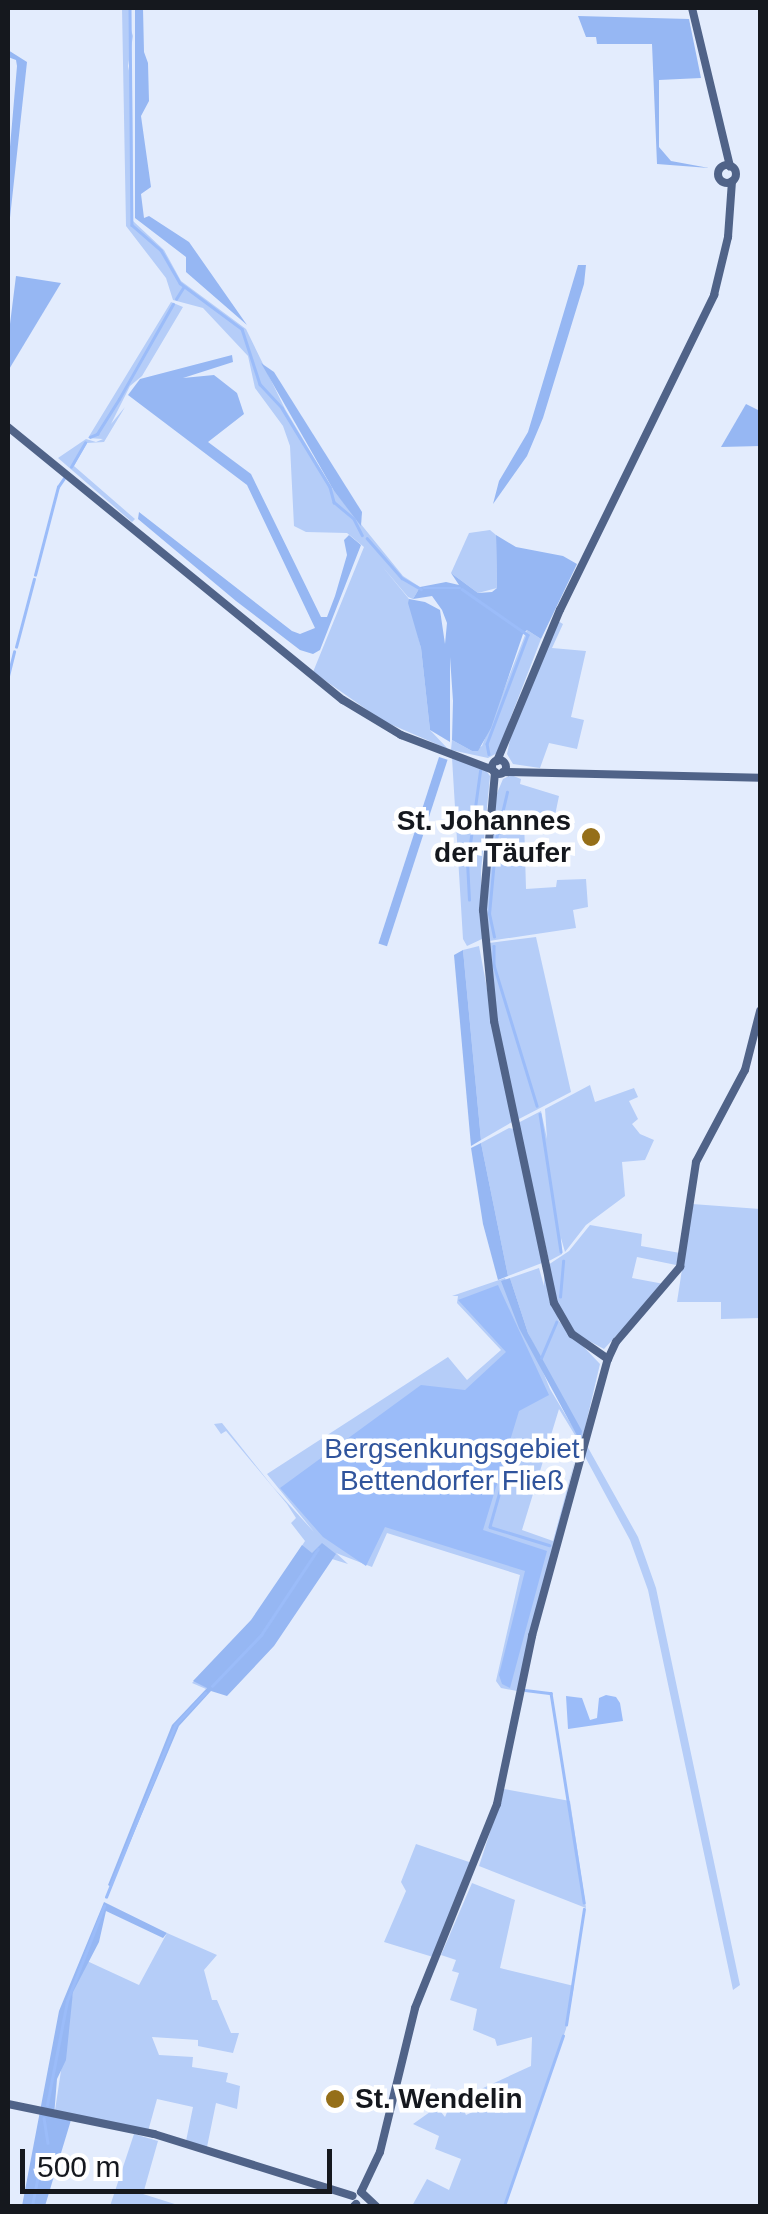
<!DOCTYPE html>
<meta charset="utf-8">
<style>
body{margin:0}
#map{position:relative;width:768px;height:2214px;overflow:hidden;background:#e3ecfd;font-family:Helvetica,sans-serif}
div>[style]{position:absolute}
.green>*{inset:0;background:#b5cdf8}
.forest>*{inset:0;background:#96b7f3;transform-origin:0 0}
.water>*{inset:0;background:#9bbcf9}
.stream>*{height:2.5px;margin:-1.25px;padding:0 1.25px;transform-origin:1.25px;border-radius:1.25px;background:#9bbcf9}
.secondary>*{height:8px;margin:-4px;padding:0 4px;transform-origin:4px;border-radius:4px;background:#506388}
.secondary>.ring{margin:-4px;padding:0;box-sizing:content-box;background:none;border:8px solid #506388;border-radius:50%}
.dots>*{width:28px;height:28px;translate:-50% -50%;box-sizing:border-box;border:5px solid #fff;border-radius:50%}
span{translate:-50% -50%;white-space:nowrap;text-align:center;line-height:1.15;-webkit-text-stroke:9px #fff;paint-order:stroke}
.poi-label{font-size:28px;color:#15181e;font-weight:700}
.right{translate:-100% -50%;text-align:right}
.left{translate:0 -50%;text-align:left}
.park-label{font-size:28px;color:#30549c}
.frame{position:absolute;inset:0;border:10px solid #15181e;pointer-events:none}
.scale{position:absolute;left:20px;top:2149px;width:312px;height:45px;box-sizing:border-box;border:5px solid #15181e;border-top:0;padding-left:12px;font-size:30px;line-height:35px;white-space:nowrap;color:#15181e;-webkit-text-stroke:8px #fff;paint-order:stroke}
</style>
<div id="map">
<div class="green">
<div style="clip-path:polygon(122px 8px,131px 8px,129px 24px,133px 36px,128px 66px,132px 85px,133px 221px,164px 250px,181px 281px,246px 329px,285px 409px,334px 491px,403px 576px,420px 587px,413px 599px,408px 597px,381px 565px,409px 599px,421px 648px,430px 730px,448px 749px,383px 721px,313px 672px,364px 547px,347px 533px,306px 532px,294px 526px,290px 446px,283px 426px,255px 388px,248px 356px,203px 308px,173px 300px,166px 278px,126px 226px)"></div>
<div style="clip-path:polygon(171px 302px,183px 307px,142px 376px,130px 386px,111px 424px,125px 407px,104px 442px,87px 443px,74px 466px,135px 519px,132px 522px,58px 458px,86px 439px,96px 442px,103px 439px,88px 438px)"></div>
<div style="clip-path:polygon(490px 530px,496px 535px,497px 588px,478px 593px,451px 573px,469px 533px)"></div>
<div style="clip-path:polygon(558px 621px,563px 624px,552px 648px,586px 651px,571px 717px,584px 720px,577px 749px,549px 743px,540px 768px,513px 764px,507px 754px,511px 735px)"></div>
<div style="clip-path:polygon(527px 630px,541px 639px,497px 753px,488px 758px,451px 750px,452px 740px,472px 751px,482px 746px)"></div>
<div style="clip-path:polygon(452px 758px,485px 769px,490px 776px,481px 871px,482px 939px,467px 946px,463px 939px)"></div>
<div style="clip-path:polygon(511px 775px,521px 779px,520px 784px,559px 796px,552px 830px,528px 830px,524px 818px,526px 889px,556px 887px,557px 880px,586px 879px,588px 907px,573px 910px,576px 928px,489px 941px,485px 926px,495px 798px,503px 779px)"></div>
<div style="clip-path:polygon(536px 937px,571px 1092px,517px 1120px,497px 1021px,489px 943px)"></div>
<div style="clip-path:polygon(479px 946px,512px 1122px,481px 1140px,463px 950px)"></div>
<div style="clip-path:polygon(590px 1085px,595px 1102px,634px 1088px,638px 1097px,629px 1101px,638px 1119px,632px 1124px,640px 1134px,654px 1140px,645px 1160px,622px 1162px,625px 1196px,586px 1225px,565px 1252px,561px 1238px,562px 1254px,549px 1261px,518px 1123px,541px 1111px,547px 1139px,545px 1109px)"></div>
<div style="clip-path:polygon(509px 1128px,514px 1129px,542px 1263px,508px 1276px,481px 1143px)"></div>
<div style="clip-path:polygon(692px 1204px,760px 1209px,760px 1318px,721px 1319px,721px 1302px,677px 1302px)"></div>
<div style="clip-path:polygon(590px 1225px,642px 1234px,641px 1246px,680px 1253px,676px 1265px,637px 1257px,632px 1278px,664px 1284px,604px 1349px,576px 1334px,557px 1305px,548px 1265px,569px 1251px)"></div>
<div style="clip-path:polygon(539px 1268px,544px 1286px,544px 1269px,559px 1321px,600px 1364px,581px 1445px,559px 1409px,522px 1530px,553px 1541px,579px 1445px,517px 1691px,501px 1688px,496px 1681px,520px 1575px,387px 1533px,372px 1567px,336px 1553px,348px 1564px,332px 1559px,210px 1685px,206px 1689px,192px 1683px,253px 1622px,305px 1541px,291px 1523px,296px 1518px,287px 1504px,226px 1431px,221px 1434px,214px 1424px,222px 1423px,273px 1487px,314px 1532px,267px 1474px,448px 1357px,467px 1380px,501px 1350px,457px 1303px,458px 1296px,452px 1296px,505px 1278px,550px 1389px,580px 1439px,528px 1333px,510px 1278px)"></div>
<div style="clip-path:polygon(586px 1444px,638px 1537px,656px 1588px,740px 1985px,733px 1990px,648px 1590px,630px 1540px,583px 1453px)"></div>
<div style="clip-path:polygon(504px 1789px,570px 1801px,586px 1908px,479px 1866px)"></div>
<div style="clip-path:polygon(416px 1844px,475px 1864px,433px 1957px,384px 1942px,406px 1891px,401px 1882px)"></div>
<div style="clip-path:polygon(472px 1883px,515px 1900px,500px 1968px,574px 1986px,566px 2029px,505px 2206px,412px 2206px,427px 2179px,449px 2190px,461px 2159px,435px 2149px,439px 2136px,413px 2124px,437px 2107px,445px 2117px,451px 2103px,459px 2100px,466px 2115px,477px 2110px,470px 2094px,531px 2066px,532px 2037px,497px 2046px,495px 2039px,473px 2030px,477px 2009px,450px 2000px,459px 1973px,452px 1971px,456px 1960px,441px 1955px)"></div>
<div style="clip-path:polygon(167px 1933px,217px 1955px,204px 1970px,212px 2000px,217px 2000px,231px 2033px,239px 2033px,233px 2053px,198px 2046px,198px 2040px,152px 2037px,159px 2055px,193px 2057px,192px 2067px,228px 2073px,226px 2082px,240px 2086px,237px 2109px,216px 2103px,207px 2147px,186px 2141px,193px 2107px,157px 2099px,147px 2135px,54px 2117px,73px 1991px,87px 1961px,139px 1985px)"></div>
<div style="clip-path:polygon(134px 2134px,158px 2141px,143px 2194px,181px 2206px,110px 2206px)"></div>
</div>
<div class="forest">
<div style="clip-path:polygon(135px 8px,143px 8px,144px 52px,148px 63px,149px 101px,141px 116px,151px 187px,141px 194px,144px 218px,149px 216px,189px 242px,247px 325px,186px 272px,186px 257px,135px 218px)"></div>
<div style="clip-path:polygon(578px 16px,689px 19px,701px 78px,659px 80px,659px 147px,671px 161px,709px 168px,657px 164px,652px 44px,597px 44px,596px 37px,586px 37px)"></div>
<div style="clip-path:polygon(8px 50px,27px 62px,8px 236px,8px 170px,17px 66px,16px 60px,8px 57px)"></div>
<div style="clip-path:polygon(578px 265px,586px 265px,584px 284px,543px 418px,527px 456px,493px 504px,499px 481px,528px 432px)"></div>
<div style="clip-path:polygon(16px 276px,61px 283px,8px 371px,8px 340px)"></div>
<div style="clip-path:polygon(232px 355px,233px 362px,183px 378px,214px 375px,237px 393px,244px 414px,208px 442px,251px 474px,321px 617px,327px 617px,335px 596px,347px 555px,344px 540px,349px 535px,361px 545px,320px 650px,313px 654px,300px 650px,236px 601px,138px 519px,139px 512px,292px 631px,300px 634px,315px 628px,247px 485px,128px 395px,140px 379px)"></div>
<div style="clip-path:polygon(261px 363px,274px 372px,362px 512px,361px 526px,334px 491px)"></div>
<div style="clip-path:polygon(746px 404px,760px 411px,760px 446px,721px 447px)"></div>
<div style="clip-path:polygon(496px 535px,516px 547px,563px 556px,577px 564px,541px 639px,527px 630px,523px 634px,491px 728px,478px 751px,472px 751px,452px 740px,453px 701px,450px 657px,450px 742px,430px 730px,421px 648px,408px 603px,409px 599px,425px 602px,440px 610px,445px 644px,447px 623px,442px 610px,432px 596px,413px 599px,420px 587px,446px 582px,459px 585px,451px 573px,478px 593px,492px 592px,497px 588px)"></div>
<div style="left:439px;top:757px;width:9px;height:196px;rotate:18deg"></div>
<div style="clip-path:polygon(463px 950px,481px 1140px,471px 1146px,454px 955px)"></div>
<div style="clip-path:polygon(481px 1143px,508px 1276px,498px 1280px,483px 1224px,471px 1148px)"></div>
<div style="clip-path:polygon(510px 1278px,528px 1333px,582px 1431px,580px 1441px,519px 1328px,501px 1281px)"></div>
<div style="clip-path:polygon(322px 1543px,336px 1554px,274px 1646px,227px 1696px,211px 1691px,179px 1726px,111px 1887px,108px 1885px,172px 1725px,207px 1688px,193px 1681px,251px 1620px,302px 1545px,312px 1553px)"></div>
<div style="clip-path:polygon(104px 1902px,167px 1933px,163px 1938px,106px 1911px,99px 1942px,73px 1992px,66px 2060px,57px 2079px,54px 2116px,71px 2120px,45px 2206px,22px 2206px,59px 2011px)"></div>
</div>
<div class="water">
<div style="clip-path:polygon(498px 1285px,549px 1395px,519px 1411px,483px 1530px,547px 1551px,510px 1688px,502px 1684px,499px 1675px,525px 1571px,385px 1527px,366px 1566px,323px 1537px,280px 1488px,421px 1385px,465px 1390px,506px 1352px,458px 1300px)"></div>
<div style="clip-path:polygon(606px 1695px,616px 1697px,620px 1703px,623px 1721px,568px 1729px,566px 1696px,582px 1698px,590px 1720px,597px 1718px,599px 1698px)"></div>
</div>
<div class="stream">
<div style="left:130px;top:8px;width:217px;rotate:89.5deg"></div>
<div style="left:132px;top:225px;width:38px;rotate:41deg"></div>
<div style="left:161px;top:250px;width:38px;rotate:60deg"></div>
<div style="left:180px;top:283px;width:77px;rotate:36.6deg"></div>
<div style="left:242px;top:329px;width:58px;rotate:71.9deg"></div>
<div style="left:260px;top:384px;width:33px;rotate:47deg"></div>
<div style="left:282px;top:408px;width:92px;rotate:58.7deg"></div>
<div style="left:330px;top:487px;width:16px;rotate:75deg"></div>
<div style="left:334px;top:502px;width:26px;rotate:40deg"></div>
<div style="left:354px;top:519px;width:18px;rotate:63deg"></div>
<div style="left:176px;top:299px;width:13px;rotate:-58deg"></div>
<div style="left:90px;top:437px;width:8px;rotate:-23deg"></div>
<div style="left:97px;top:434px;width:41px;rotate:-57.8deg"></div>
<div style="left:119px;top:399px;width:109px;rotate:-60.4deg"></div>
<div style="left:71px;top:467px;width:28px;rotate:-60deg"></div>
<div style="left:367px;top:538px;width:53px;rotate:48.8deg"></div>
<div style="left:402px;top:578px;width:22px;rotate:30deg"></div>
<div style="left:35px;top:575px;width:91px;rotate:-75.4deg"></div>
<div style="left:58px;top:487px;width:11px;rotate:-56deg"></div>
<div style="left:424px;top:588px;width:36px"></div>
<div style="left:462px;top:589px;width:80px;rotate:34.9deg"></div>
<div style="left:528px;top:635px;width:116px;rotate:110.6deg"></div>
<div style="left:487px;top:744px;width:10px;rotate:79deg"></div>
<div style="left:16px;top:647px;width:70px;rotate:-75.2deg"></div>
<div style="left:8px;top:676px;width:25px;rotate:-76deg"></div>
<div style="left:469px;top:900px;width:34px;rotate:-93deg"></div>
<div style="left:467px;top:866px;width:96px;rotate:-82.2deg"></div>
<div style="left:494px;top:937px;width:24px;rotate:-102deg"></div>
<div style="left:489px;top:914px;width:75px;rotate:-84.7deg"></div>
<div style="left:496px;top:839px;width:48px;rotate:-76.8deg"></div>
<div style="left:494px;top:946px;width:19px;rotate:90deg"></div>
<div style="left:494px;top:965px;width:147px;rotate:73deg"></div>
<div style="left:540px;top:1114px;width:139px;rotate:81.3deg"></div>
<div style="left:560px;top:1297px;width:36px;rotate:-85deg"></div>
<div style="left:541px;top:1358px;width:39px;rotate:-67deg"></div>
<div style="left:515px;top:1439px;width:91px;rotate:105.9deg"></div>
<div style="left:490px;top:1527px;width:62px;rotate:17deg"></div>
<div style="left:212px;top:1686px;width:71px;rotate:-46.1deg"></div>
<div style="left:261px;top:1635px;width:103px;rotate:-56.5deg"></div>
<div style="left:525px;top:1690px;width:26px;rotate:7deg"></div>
<div style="left:551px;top:1693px;width:212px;rotate:81deg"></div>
<div style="left:106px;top:1897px;width:185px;rotate:-68.1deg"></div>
<div style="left:175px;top:1725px;width:44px;rotate:-46.8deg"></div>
<div style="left:566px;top:2025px;width:117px;rotate:-81.2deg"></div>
<div style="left:47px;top:2105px;width:106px;rotate:-79.1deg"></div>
<div style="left:67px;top:2001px;width:102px;rotate:-68.7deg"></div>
<div style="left:44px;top:2118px;width:25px;rotate:81deg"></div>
<div style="left:32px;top:2206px;width:33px;rotate:-79deg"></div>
<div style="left:504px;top:2206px;width:180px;rotate:-70.9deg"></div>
</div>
<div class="secondary">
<div style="left:692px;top:8px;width:163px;rotate:76.5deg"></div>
<div class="ring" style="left:718px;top:165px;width:10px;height:10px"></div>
<div style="left:8px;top:427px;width:432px;rotate:39.2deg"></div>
<div style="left:343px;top:700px;width:68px;rotate:31.1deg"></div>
<div style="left:401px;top:735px;width:98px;rotate:20.8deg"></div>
<div class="ring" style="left:492px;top:760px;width:6px;height:6px"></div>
<div style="left:497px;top:761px;width:164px;rotate:-67.4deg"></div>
<div style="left:560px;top:610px;width:351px;rotate:-63.9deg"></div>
<div style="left:714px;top:295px;width:60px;rotate:-76.4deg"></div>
<div style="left:728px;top:237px;width:56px;rotate:-85.9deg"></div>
<div style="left:495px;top:772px;width:139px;rotate:95deg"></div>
<div style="left:483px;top:910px;width:112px;rotate:84.3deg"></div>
<div style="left:494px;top:1021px;width:288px;rotate:78deg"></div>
<div style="left:554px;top:1303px;width:36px;rotate:60deg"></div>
<div style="left:572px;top:1334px;width:44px;rotate:34.8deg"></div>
<div style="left:503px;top:772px;width:257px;rotate:1.3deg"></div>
<div style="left:8px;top:2104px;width:149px;rotate:11.6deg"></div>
<div style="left:154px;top:2134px;width:208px;rotate:17.3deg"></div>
<div style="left:361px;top:2192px;width:44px;rotate:-64.6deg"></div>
<div style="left:380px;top:2152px;width:148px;rotate:-76.3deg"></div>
<div style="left:415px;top:2008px;width:220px;rotate:-68.1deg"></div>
<div style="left:497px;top:1804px;width:172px;rotate:-78.2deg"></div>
<div style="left:532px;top:1636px;width:287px;rotate:-74.7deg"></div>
<div style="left:608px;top:1359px;width:19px;rotate:-65deg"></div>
<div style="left:616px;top:1342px;width:99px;rotate:-49.5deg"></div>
<div style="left:680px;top:1267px;width:106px;rotate:-81.3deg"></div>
<div style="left:696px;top:1162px;width:104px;rotate:-62deg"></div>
<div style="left:745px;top:1070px;width:61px;rotate:-75.7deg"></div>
<div style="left:361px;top:2192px;width:21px;rotate:43deg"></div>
<div style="left:354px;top:2206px;width:3px;rotate:-45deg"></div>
</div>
<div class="dots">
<div style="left:591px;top:837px;background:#956f19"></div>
<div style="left:335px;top:2099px;background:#956f19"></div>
</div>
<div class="poi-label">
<span class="right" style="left:571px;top:837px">St. Johannes<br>der Täufer</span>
<span class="left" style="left:355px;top:2099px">St. Wendelin</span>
</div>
<div class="park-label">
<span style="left:452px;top:1465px">Bergsenkungsgebiet<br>Bettendorfer Fließ</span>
</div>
<div class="frame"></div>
<div class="scale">500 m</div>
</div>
